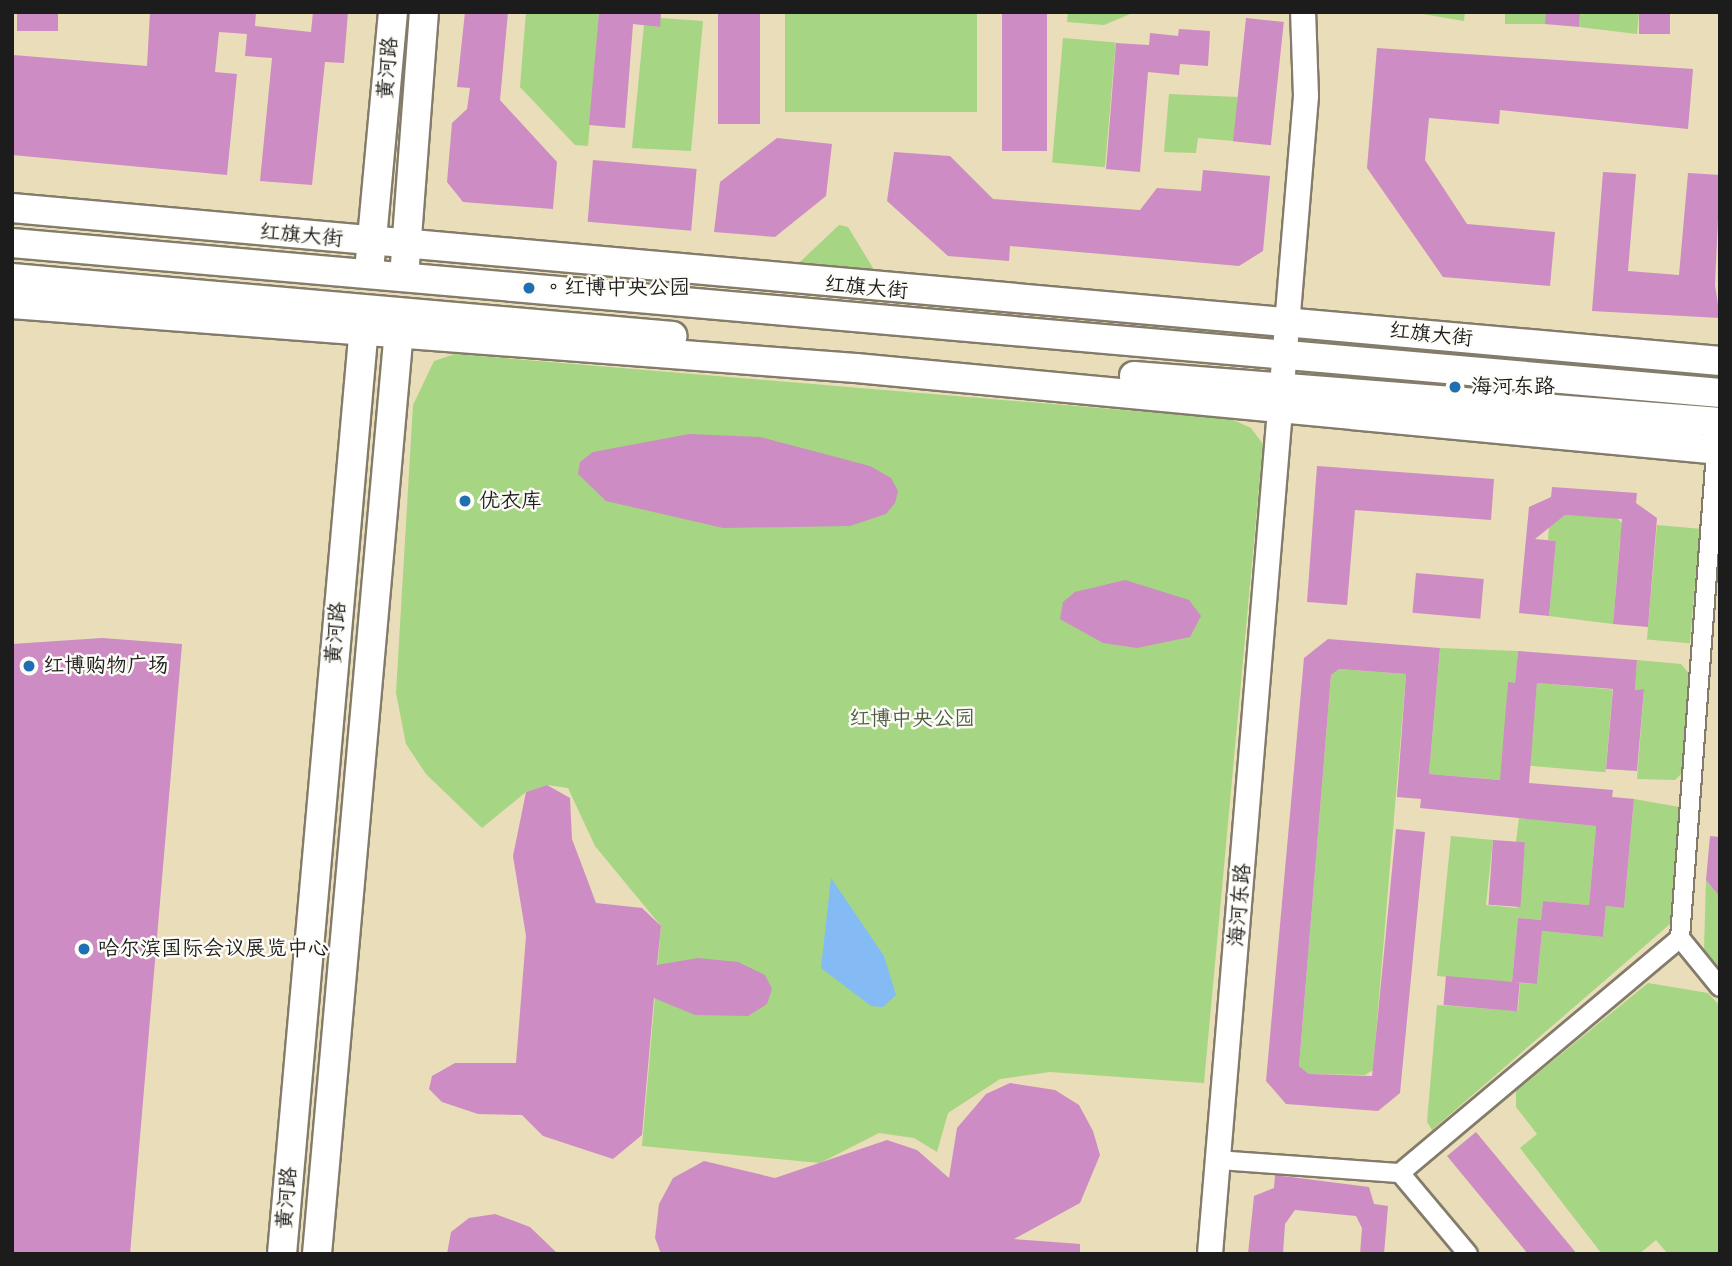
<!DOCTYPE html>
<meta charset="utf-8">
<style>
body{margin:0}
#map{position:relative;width:1732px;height:1266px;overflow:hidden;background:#eaddb9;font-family:Pangolin,"LXGW WenKai TC",sans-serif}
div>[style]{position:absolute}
.green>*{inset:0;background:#a6d583;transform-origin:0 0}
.water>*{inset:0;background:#85bbf4}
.building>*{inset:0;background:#cd8cc3;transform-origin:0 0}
.roads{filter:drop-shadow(2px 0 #837c6a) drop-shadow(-2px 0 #837c6a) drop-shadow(0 2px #837c6a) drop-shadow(0 -2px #837c6a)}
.street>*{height:18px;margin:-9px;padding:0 9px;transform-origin:9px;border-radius:9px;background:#fff}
.secondary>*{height:24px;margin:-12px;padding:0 12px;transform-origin:12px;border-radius:12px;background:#fff}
.primary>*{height:28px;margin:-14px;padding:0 14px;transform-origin:14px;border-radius:14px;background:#fff}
.dots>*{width:19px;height:19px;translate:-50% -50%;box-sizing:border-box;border:4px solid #fdfcf7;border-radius:50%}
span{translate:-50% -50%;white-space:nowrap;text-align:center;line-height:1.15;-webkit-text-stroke:5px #fdfcf7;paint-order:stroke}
.street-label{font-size:21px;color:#1c1c1c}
.poi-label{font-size:21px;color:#1c1c1c}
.left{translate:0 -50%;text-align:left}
.park-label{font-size:21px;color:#4c5d40}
.frame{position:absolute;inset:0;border:14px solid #1c1c1c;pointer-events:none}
</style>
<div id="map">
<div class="green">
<div style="clip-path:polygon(526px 12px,599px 12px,588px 146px,575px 145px,520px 87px)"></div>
<div style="left:785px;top:12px;width:192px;height:100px"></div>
<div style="clip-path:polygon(1068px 12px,1135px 12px,1104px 25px,1067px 22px)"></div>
<div style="clip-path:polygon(1423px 12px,1465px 12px,1464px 21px,1423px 14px)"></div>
<div style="left:1505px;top:12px;width:41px;height:12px"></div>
<div style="clip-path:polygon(1580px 12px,1639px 12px,1637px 34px,1579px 27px)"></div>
<div style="clip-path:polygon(660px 18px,703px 21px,691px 151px,632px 148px,644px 25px,659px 27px)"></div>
<div style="left:1063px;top:38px;width:53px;height:125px;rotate:5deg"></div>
<div style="clip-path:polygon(1169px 94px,1238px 97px,1234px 141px,1198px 138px,1196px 153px,1164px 152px)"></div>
<div style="clip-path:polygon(839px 225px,848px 227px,887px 291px,781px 280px)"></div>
<div style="clip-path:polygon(455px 354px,1231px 419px,1251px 428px,1263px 444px,1204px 1083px,1050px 1072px,1000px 1079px,948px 1113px,937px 1152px,914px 1138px,879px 1133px,820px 1163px,642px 1146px,661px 926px,595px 846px,568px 788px,547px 785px,526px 792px,482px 828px,426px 774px,406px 744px,396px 693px,413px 405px,434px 361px)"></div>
<div style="clip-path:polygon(1565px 515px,1617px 518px,1631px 532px,1620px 539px,1613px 624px,1549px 616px,1556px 541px,1548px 540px,1549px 527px)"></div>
<div style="left:1657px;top:525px;width:43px;height:115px;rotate:5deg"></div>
<div style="clip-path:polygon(1440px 648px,1518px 651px,1515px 683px,1508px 683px,1502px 780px,1429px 774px)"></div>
<div style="clip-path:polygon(1637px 660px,1681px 664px,1691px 676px,1682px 773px,1675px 780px,1637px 779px,1644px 689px,1635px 690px)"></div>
<div style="clip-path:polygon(1339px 669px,1406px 674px,1373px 1070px,1365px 1075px,1309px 1074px,1299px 1066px,1331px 675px)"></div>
<div style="left:1537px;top:683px;width:76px;height:83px;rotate:5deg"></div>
<div style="clip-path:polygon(1634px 799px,1679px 807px,1670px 924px,1432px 1130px,1427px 1122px,1437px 1005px,1518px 1011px,1520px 983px,1537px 984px,1542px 931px,1603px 937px,1606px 906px,1624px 908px)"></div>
<div style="clip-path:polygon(1519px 818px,1596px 826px,1589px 905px,1543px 901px,1541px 920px,1518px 918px,1512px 982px,1437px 976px,1451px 836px,1493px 840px,1486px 905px,1517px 908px,1525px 843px,1516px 842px)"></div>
<div style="clip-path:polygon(1706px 880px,1720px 897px,1720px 968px,1704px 950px)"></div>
<div style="clip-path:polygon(1648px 983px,1708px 993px,1720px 1006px,1720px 1254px,1668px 1254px,1656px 1240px,1639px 1254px,1602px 1254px,1520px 1148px,1537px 1134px,1516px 1107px,1516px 1091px)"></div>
</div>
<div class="water">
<div style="clip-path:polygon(831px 878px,884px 956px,896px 995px,883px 1007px,871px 1006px,821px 968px)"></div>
</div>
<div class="building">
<div style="left:17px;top:12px;width:41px;height:19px"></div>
<div style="clip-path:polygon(150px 12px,256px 12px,255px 26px,311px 32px,313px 12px,348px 12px,344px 63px,325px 62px,312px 185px,260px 181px,272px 58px,245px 56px,247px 34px,219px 32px,215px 72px,237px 74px,227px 175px,12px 155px,13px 55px,147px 66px)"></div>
<div style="clip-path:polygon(465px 12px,508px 12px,500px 100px,557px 162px,553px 209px,463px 202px,447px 182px,452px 123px,467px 109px,470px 88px,457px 87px)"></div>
<div style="clip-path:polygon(599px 12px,661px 12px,660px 27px,633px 24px,625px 128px,589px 125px)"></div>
<div style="left:718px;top:12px;width:42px;height:112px"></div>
<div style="left:1002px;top:12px;width:45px;height:139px"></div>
<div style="clip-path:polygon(1546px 12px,1580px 12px,1579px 27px,1545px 24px)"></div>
<div style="left:1639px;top:12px;width:31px;height:22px"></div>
<div style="left:1246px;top:18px;width:38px;height:124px;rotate:6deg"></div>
<div style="clip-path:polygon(1179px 29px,1210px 31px,1208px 66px,1180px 64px,1179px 75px,1148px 72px,1140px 172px,1106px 169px,1116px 43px,1149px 45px,1150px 33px,1178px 36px)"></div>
<div style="clip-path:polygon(1377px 48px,1693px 69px,1688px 129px,1500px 110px,1499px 124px,1429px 118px,1425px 160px,1467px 224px,1555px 232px,1550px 286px,1443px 277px,1367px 168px)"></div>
<div style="clip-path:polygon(777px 138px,832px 144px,826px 196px,775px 237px,714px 232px,720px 182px)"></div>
<div style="clip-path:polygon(894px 152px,950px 156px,993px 199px,1140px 210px,1157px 188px,1201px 191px,1203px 170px,1270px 176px,1263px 251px,1239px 266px,1010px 246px,1009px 261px,948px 256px,887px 201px)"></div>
<div style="left:593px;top:160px;width:104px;height:62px;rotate:5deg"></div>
<div style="clip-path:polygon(1603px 172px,1636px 174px,1628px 271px,1679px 275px,1688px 173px,1720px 175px,1715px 285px,1720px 318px,1592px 311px)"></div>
<div style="clip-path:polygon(689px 434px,760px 437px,870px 466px,891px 478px,898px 491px,895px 503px,886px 514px,850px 526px,723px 528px,606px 501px,578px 474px,580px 462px,593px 452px)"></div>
<div style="clip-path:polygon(1317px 466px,1494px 479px,1491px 520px,1355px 510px,1347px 605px,1307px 602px)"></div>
<div style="clip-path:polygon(1552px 487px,1637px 493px,1636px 503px,1657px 518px,1648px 627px,1613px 624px,1622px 519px,1565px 515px,1535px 539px,1556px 541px,1549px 616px,1519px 613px,1529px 507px,1551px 497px)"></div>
<div style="left:1416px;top:573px;width:68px;height:40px;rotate:5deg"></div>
<div style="clip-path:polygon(1125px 580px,1189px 600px,1201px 616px,1190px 637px,1137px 648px,1103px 643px,1060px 619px,1063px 602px,1075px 592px)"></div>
<div style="clip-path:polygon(102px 638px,182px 644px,130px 1254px,12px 1254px,12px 644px)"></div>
<div style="clip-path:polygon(1328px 639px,1440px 648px,1429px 774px,1500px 780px,1508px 682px,1515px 683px,1518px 651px,1637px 660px,1635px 690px,1644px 689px,1637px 771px,1606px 769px,1613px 689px,1537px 683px,1529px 783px,1613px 790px,1612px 797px,1634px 799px,1624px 908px,1606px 906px,1603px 937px,1542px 931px,1537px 984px,1512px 982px,1518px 918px,1541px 920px,1543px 901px,1589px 905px,1596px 826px,1420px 808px,1421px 799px,1397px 797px,1406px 674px,1339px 669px,1331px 675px,1299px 1066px,1309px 1074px,1372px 1076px,1396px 829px,1425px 832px,1400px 1093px,1378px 1111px,1286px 1104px,1266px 1081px,1304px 658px)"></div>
<div style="clip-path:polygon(547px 785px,570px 798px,572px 839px,596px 903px,642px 908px,661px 926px,657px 965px,698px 958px,738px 962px,765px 975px,772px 989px,767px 1004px,748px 1016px,695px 1015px,654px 998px,642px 1135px,613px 1159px,543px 1136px,522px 1115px,478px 1114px,442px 1102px,429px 1089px,432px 1076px,455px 1063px,516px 1063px,526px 936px,513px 856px,526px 792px)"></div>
<div style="clip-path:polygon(1710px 836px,1720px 837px,1720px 897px,1706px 880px)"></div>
<div style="left:1493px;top:840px;width:32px;height:65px;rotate:4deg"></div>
<div style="left:1446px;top:976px;width:74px;height:29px;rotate:5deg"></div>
<div style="clip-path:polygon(1010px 1083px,1055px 1090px,1079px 1105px,1093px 1131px,1100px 1155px,1080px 1203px,1014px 1239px,1080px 1244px,1080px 1254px,661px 1254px,655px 1238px,659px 1204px,673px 1178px,704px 1161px,775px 1178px,887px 1140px,917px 1150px,949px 1178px,957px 1128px,986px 1094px)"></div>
<div style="clip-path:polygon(1476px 1132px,1577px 1254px,1528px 1254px,1447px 1156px)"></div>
<div style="clip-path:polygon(1275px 1175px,1369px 1187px,1374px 1204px,1388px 1206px,1384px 1254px,1360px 1254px,1362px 1228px,1356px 1216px,1295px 1210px,1285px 1224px,1283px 1254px,1248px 1254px,1254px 1196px,1274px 1188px)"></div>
<div style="clip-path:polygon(495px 1214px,530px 1227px,558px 1254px,447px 1254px,451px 1232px,469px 1218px)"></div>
</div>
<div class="roads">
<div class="street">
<div style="left:1680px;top:938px;width:500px;rotate:-85.76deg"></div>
<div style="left:1218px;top:1160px;width:182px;rotate:4.1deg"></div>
<div style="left:1468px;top:1254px;width:106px;rotate:-130deg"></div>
<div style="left:1400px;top:1173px;width:366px;rotate:-40deg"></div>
<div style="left:1680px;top:938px;width:63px;rotate:50.8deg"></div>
</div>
<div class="secondary">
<div style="left:1210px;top:1254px;width:1162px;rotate:-85.26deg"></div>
<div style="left:1306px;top:96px;width:84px;rotate:-92deg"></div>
</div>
<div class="primary">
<div style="left:12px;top:208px;width:1715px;rotate:5.12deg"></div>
<div style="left:12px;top:243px;width:1715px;rotate:5.02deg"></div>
<div style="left:370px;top:260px;width:249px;rotate:-84.7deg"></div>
<div style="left:405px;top:264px;width:253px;rotate:-85.7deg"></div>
<div style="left:12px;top:278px;width:663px;rotate:5.02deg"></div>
<div style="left:12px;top:304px;width:846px;rotate:4.34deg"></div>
<div style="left:856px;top:368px;width:868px;rotate:5.42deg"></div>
<div style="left:1134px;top:376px;width:588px;rotate:4.49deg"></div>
<div style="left:282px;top:1254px;width:943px;rotate:-84.95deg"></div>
<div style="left:317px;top:1254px;width:939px;rotate:-84.93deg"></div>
</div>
</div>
<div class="dots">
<div style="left:529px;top:288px;background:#1f6fb2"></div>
<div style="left:1455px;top:387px;background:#1f6fb2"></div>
<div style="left:465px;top:501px;background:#1f6fb2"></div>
<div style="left:29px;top:666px;background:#1f6fb2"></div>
<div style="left:84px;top:949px;background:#1f6fb2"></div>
</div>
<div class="street-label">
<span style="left:388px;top:68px;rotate:-85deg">黄河路</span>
<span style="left:301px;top:236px;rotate:5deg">红旗大街</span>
<span style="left:866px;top:288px;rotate:5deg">红旗大街</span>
<span style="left:1431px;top:335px;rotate:6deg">红旗大街</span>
<span style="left:336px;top:633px;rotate:-85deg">黄河路</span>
<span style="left:1240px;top:905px;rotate:-85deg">海河东路</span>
<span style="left:287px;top:1198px;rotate:-85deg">黄河路</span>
</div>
<div class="poi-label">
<span class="left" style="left:543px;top:288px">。红博中央公园</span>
<span class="left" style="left:1471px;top:387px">海河东路</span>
<span class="left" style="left:479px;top:501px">优衣库</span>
<span class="left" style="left:43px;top:666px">红博购物广场</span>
<span class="left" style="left:98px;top:949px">哈尔滨国际会议展览中心</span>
</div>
<div class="park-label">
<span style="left:912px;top:719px">红博中央公园</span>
</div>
<div class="frame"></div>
</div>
